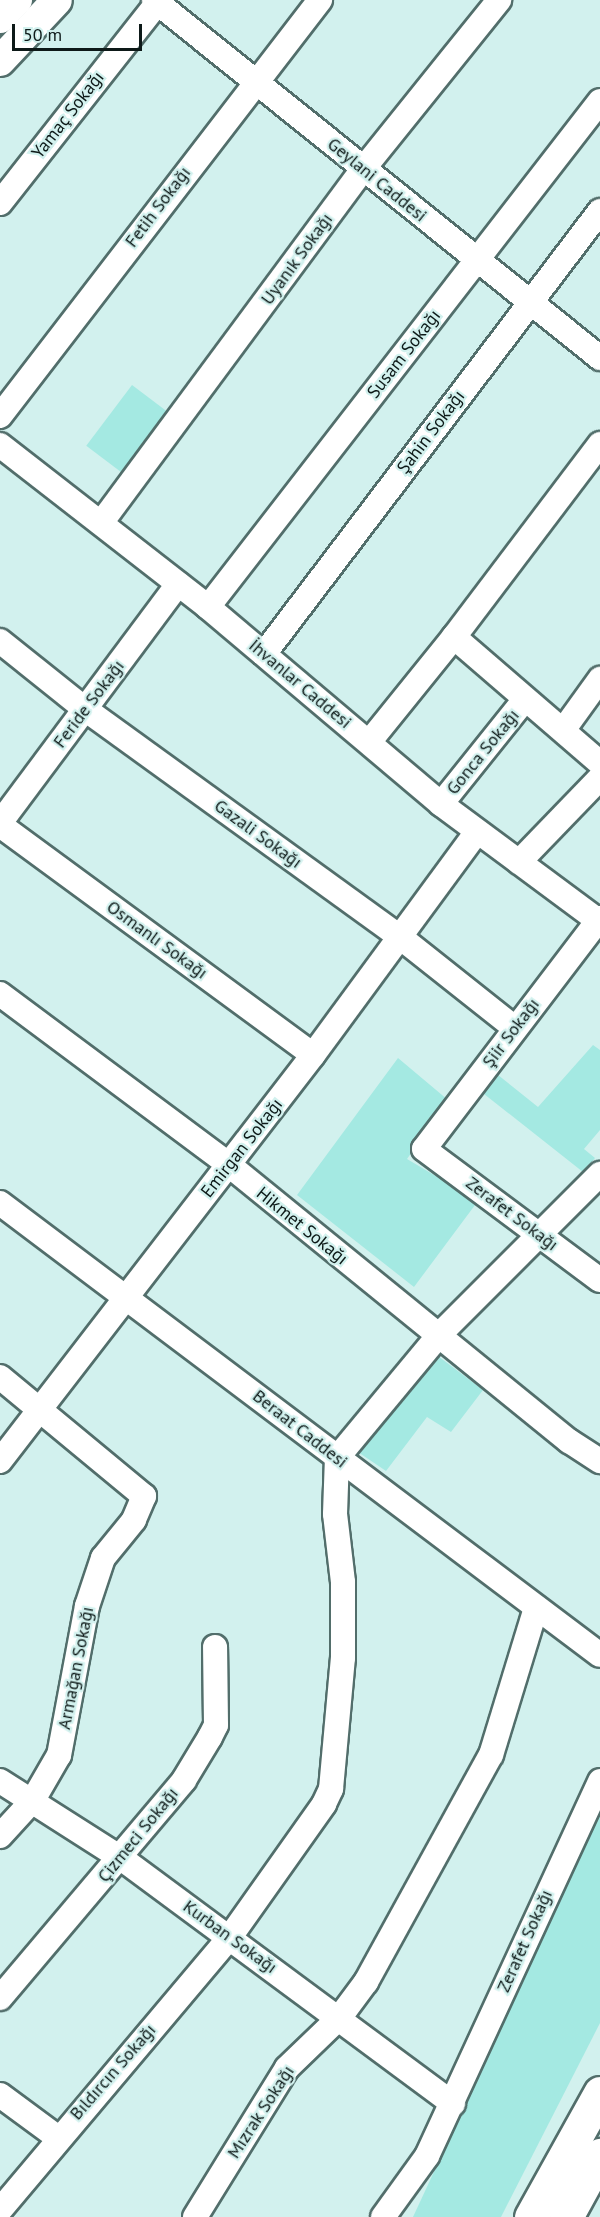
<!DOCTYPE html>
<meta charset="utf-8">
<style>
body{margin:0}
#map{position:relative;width:600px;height:2217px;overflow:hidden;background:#d2f1ee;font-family:"PT Sans",sans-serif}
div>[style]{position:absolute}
.green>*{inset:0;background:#a4e9e2;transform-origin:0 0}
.roads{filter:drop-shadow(2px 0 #526e6b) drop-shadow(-2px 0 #526e6b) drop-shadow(0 2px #526e6b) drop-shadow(0 -2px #526e6b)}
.minor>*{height:24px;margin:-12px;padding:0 12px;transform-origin:12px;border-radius:12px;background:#fff}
.major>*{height:30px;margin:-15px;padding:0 15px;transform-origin:15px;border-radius:15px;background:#fff}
.highway>*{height:33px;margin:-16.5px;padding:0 16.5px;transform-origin:16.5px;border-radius:16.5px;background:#fff}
span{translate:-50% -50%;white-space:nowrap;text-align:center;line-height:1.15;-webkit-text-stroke:4.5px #d2f1ee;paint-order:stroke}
.street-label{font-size:18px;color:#0d1918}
.scale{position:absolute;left:12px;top:24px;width:130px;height:27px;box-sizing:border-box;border:3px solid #0d1918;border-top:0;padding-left:8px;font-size:18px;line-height:21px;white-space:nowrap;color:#0d1918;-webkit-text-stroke:4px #d2f1ee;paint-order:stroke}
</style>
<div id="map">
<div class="green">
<div style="left:132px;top:385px;width:46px;height:76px;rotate:37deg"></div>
<div style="clip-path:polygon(593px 1045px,600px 1050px,600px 1130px,584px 1149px,595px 1158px,583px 1172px,479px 1090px,493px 1071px,538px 1107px)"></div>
<div style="clip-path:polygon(398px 1058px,448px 1100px,407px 1159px,478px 1201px,414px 1287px,297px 1195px)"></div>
<div style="clip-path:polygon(434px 1353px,483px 1390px,451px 1432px,427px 1417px,386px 1471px,355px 1450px)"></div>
<div style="clip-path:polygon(600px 1814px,600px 2023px,501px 2217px,413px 2217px)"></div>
</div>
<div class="roads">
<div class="minor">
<div style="left:154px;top:0;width:572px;rotate:38.75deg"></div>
<div style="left:0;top:203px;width:258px;rotate:-51.8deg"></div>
<div style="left:0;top:416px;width:525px;rotate:-52.43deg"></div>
<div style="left:0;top:445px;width:264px;rotate:37.9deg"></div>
<div style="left:208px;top:607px;width:305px;rotate:40.2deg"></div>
<div style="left:441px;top:804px;width:198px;rotate:36.6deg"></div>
<div style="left:101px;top:523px;width:442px;rotate:-53.5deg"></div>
<div style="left:364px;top:168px;width:216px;rotate:-51.2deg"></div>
<div style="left:208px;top:607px;width:640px;rotate:-52.23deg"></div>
<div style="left:454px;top:637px;width:193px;rotate:40.8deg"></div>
<div style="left:0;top:641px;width:109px;rotate:38.7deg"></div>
<div style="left:85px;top:709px;width:389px;rotate:35.9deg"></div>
<div style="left:400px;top:937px;width:147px;rotate:38.4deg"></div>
<div style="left:264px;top:654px;width:556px;rotate:-52.82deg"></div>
<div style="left:564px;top:729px;width:62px;rotate:-54.2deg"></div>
<div style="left:370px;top:741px;width:134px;rotate:-51.1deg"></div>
<div style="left:454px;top:637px;width:242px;rotate:-52.9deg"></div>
<div style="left:441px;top:804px;width:134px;rotate:-51.3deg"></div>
<div style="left:0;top:823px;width:298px;rotate:-53.3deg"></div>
<div style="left:0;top:825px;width:388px;rotate:36.3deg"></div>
<div style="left:519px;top:862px;width:117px;rotate:-46deg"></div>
<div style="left:600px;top:918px;width:290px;rotate:127.3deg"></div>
<div style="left:424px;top:1149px;width:219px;rotate:36.7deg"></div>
<div style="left:0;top:994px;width:286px;rotate:36.7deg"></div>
<div style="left:229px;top:1165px;width:438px;rotate:39.1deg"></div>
<div style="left:569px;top:1441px;width:37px;rotate:33deg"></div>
<div style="left:0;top:1203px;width:751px;rotate:36.99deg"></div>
<div style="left:0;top:1377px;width:187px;rotate:39.6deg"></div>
<div style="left:144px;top:1496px;width:26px;rotate:113deg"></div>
<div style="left:134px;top:1520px;width:49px;rotate:129.2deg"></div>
<div style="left:103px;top:1558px;width:51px;rotate:108.4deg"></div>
<div style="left:87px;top:1606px;width:152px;rotate:100.6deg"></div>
<div style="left:59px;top:1755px;width:52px;rotate:120deg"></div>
<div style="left:33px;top:1800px;width:49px;rotate:132.5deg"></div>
<div style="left:0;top:1461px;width:513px;rotate:-52.37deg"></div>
<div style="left:313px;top:1055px;width:277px;rotate:-53.7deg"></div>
<div style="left:0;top:1781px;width:143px;rotate:32.5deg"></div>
<div style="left:121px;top:1858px;width:413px;rotate:36.5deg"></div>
<div style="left:0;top:1998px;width:285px;rotate:-49.8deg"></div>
<div style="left:184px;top:1780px;width:50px;rotate:-58.8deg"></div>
<div style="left:210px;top:1737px;width:13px;rotate:-63deg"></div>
<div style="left:216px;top:1725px;width:78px;rotate:-90.7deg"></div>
<div style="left:0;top:2095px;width:71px;rotate:36.4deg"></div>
<div style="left:0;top:2210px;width:357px;rotate:-49.9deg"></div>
<div style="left:230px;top:1937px;width:163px;rotate:-54.7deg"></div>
<div style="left:324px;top:1804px;width:17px;rotate:-65deg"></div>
<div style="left:331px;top:1789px;width:132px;rotate:-84.8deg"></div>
<div style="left:343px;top:1658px;width:76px;rotate:-90deg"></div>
<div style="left:343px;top:1582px;width:68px;rotate:-96.7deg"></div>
<div style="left:335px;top:1514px;width:56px;rotate:-88deg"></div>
<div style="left:337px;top:1458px;width:160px;rotate:-50.3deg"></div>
<div style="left:439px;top:1335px;width:228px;rotate:-45deg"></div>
<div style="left:195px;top:2217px;width:175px;rotate:-58.3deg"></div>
<div style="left:287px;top:2068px;width:74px;rotate:-43.9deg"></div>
<div style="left:340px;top:2017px;width:44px;rotate:-53.4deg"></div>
<div style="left:366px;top:1982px;width:259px;rotate:-61.2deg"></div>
<div style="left:491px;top:1755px;width:154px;rotate:-73deg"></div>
<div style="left:383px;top:2217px;width:75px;rotate:-54.2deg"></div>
<div style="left:427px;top:2156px;width:413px;rotate:-65.2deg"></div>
</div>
<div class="major">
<div style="left:0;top:18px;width:25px;rotate:-47deg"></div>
<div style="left:0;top:61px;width:83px;rotate:-46.9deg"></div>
</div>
<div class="highway">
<div style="left:531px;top:2217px;width:142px;rotate:-60.9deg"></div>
<div style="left:566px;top:2217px;width:71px;rotate:-61.3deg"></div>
</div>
</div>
<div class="street-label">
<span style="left:68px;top:115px;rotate:-52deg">Yamaç Sokağı</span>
<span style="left:377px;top:180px;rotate:39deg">Geylani Caddesi</span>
<span style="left:158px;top:207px;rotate:-53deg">Fetih Sokağı</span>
<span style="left:297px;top:259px;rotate:-54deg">Uyanık Sokağı</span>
<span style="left:404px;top:354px;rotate:-52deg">Susam Sokağı</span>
<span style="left:431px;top:432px;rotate:-53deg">Şahin Sokağı</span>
<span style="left:300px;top:684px;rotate:40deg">İhvanlar Caddesi</span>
<span style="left:89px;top:704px;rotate:-53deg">Feride Sokağı</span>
<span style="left:483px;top:752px;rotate:-51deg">Gonca Sokağı</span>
<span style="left:258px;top:834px;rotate:36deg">Gazali Sokağı</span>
<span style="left:157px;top:940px;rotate:36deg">Osmanlı Sokağı</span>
<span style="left:511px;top:1033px;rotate:-53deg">Şiir Sokağı</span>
<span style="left:242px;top:1148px;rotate:-52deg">Emirgan Sokağı</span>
<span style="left:512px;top:1214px;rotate:37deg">Zerafet Sokağı</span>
<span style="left:302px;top:1226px;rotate:39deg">Hikmet Sokağı</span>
<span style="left:300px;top:1429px;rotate:38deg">Beraat Caddesi</span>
<span style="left:76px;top:1668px;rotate:-79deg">Armağan Sokağı</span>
<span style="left:138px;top:1835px;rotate:-51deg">Çizmeci Sokağı</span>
<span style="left:230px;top:1937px;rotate:36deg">Kurban Sokağı</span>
<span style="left:525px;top:1941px;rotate:-66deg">Zerafet Sokağı</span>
<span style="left:113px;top:2072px;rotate:-49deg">Bıldırcın Sokağı</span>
<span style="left:261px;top:2112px;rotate:-57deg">Mızrak Sokağı</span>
</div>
<div class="scale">50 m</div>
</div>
